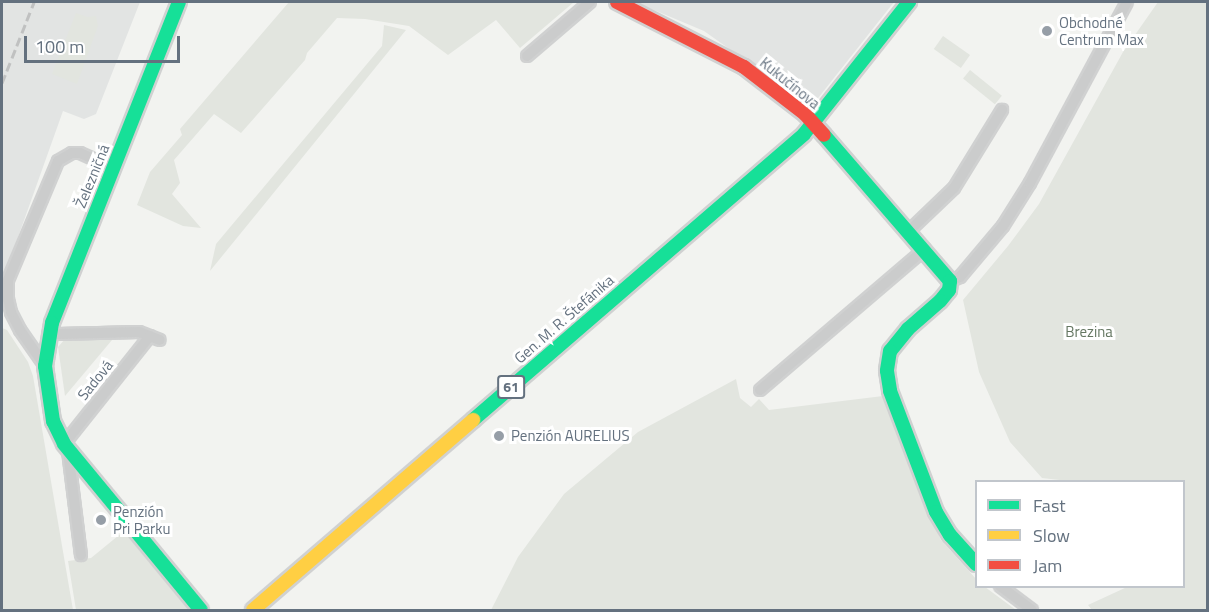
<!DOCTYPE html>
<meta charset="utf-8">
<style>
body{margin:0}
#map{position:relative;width:1209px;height:612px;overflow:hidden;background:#f2f3f0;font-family:"Titillium Web",sans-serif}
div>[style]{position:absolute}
.built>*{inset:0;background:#e2e4e3}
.green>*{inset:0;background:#e2e5df;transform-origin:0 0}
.roads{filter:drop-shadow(2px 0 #d0d1d1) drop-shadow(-2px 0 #d0d1d1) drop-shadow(0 2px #d0d1d1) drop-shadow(0 -2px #d0d1d1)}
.street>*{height:10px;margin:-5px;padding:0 5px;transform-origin:5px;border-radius:5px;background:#cbcccc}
.fast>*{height:14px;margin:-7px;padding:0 7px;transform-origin:7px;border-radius:7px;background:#16e098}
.slow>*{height:14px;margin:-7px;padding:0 7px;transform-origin:7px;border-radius:7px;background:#ffcf43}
.jam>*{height:14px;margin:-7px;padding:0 7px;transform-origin:7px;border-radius:7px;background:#f24e42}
.rail>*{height:3px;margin-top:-1.5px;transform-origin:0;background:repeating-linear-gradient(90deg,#c0c1c1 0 9px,transparent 0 13.5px)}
.dots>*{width:16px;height:16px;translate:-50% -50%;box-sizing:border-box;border:3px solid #fff;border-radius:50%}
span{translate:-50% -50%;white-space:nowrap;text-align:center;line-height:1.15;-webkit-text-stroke:6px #fff;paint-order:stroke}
.shield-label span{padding:2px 4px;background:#fff;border:2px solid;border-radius:4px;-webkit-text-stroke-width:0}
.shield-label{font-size:14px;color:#64717f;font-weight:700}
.poi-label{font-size:15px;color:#64717f}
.left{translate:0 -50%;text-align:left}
.street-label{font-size:15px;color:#64717f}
.park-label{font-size:15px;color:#657762}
.frame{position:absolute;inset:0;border:3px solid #64717f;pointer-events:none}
.legend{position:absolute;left:975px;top:480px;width:210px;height:108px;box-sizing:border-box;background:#fff;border:2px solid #c1c6cc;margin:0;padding:8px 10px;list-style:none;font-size:18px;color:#64717f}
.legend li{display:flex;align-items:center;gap:12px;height:30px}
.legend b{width:30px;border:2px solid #c1c6cc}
.scale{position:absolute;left:24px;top:36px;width:156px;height:27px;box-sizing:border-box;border:3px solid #64717f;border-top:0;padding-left:8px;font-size:18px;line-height:21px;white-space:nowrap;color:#64717f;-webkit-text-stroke:4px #fff;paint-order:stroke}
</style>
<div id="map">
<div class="built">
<div style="clip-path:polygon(2px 2px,140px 2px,96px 114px,84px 119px,63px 111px,2px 282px)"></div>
<div style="clip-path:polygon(635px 2px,894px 2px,811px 107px,704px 31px)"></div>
</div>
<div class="green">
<div style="clip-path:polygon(289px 2px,574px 2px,520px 48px,496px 20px,448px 55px,409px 26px,365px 19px,337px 18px,307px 53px,305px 60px,241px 133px,214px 114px,174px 160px,180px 183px,172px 194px,201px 228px,183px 226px,137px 205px,150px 172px,182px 135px,180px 129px)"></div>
<div style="clip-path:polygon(1158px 2px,1207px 2px,1207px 610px,1092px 610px,1088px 605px,1127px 587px,1184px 586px,1184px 482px,1077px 482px,1042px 478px,1010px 442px,979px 372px,963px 300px,1008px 246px,1039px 204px,1123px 52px)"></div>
<div style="clip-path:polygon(76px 13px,87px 17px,96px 16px,98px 26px,77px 84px,52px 74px)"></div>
<div style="clip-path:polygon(384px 25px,406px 30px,210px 271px,216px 244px,382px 46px)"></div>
<div style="left:943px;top:36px;width:33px;height:16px;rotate:35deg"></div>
<div style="left:970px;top:70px;width:41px;height:11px;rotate:39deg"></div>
<div style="clip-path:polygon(2px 328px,7px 330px,28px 362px,33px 376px,73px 610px,2px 610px)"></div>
<div style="clip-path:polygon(109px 337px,112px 340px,65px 396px,58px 347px,65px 339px)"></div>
<div style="clip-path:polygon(736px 379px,740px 398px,751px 407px,759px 399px,769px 410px,883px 396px,925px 505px,941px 540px,976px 579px,976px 586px,985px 587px,1016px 610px,491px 610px,518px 557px,564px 494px,638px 432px)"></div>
<div style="clip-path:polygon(124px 531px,189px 610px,76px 610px,68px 561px,91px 558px)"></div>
</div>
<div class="roads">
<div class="street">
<div style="left:527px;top:56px;width:83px;rotate:-40.6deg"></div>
<div style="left:909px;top:231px;width:62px;rotate:-43.7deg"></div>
<div style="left:954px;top:188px;width:92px;rotate:-58.4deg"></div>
<div style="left:950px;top:281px;width:11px;rotate:-22deg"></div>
<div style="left:960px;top:277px;width:67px;rotate:-49.9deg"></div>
<div style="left:1003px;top:226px;width:51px;rotate:-57.9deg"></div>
<div style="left:1030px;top:183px;width:205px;rotate:-61.8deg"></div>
<div style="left:49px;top:331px;width:9px;rotate:18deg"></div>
<div style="left:58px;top:334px;width:81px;rotate:-1.4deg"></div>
<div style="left:139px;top:332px;width:22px;rotate:21deg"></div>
<div style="left:45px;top:366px;width:44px;rotate:-124.8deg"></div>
<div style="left:20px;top:330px;width:20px;rotate:-117deg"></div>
<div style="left:11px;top:312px;width:13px;rotate:-103deg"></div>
<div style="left:8px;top:299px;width:19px;rotate:-90deg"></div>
<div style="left:8px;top:280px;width:129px;rotate:-67.2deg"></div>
<div style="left:58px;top:161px;width:16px;rotate:-30deg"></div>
<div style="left:72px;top:153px;width:8px"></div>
<div style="left:80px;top:153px;width:36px;rotate:24deg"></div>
<div style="left:760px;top:390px;width:217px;rotate:-40.5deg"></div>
<div style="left:64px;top:444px;width:138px;rotate:-51.5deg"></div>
<div style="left:68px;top:451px;width:105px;rotate:82.9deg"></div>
<div style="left:1000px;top:586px;width:40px;rotate:37deg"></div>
</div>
<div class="fast">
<div style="left:179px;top:2px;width:345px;rotate:111.6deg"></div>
<div style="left:52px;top:323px;width:44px;rotate:99.2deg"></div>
<div style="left:45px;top:366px;width:56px;rotate:81.7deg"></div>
<div style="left:53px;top:421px;width:25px;rotate:64deg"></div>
<div style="left:64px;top:444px;width:215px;rotate:50.5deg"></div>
<div style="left:824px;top:135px;width:193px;rotate:49.2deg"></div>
<div style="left:950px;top:281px;width:9px;rotate:96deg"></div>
<div style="left:949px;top:290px;width:14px;rotate:129deg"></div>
<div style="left:940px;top:301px;width:43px;rotate:138.8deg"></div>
<div style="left:908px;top:329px;width:28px;rotate:129deg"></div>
<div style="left:890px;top:351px;width:20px;rotate:99deg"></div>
<div style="left:887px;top:371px;width:20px;rotate:81deg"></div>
<div style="left:890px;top:391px;width:129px;rotate:69.2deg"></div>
<div style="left:936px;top:512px;width:27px;rotate:59deg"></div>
<div style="left:950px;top:535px;width:39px;rotate:48deg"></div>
<div style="left:473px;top:420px;width:437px;rotate:-40.8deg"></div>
<div style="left:804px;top:134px;width:169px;rotate:-51.5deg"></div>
</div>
<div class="slow">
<div style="left:253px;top:610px;width:291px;rotate:-40.8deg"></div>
</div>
<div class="jam">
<div style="left:617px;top:2px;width:143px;rotate:27.1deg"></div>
<div style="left:744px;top:67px;width:77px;rotate:37.6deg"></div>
<div style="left:805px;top:114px;width:28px;rotate:48deg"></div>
</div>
</div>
<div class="rail">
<div style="left:2px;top:83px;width:87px;rotate:-68.4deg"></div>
</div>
<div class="dots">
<div style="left:1047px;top:31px;background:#969ea7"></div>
<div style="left:499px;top:436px;background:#969ea7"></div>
<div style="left:101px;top:520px;background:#969ea7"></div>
</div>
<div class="shield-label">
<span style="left:511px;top:387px">61</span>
</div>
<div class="poi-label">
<span class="left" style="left:1059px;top:31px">Obchodné<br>Centrum Max</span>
<span class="left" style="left:511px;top:436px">Penzión AURELIUS</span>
<span class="left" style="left:113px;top:520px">Penzión<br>Pri Parku</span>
</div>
<div class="street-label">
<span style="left:790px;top:83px;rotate:39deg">Kukučínova</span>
<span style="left:92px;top:176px;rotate:-68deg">Železničná</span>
<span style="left:564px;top:319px;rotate:-41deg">Gen. M. R. Štefánika</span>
<span style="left:95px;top:380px;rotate:-51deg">Sadová</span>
</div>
<div class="park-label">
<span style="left:1089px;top:332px">Brezina</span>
</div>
<div class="frame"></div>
<ul class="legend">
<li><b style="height:8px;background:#16e098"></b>Fast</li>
<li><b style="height:8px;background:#ffcf43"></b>Slow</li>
<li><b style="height:8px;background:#f24e42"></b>Jam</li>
</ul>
<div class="scale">100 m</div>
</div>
